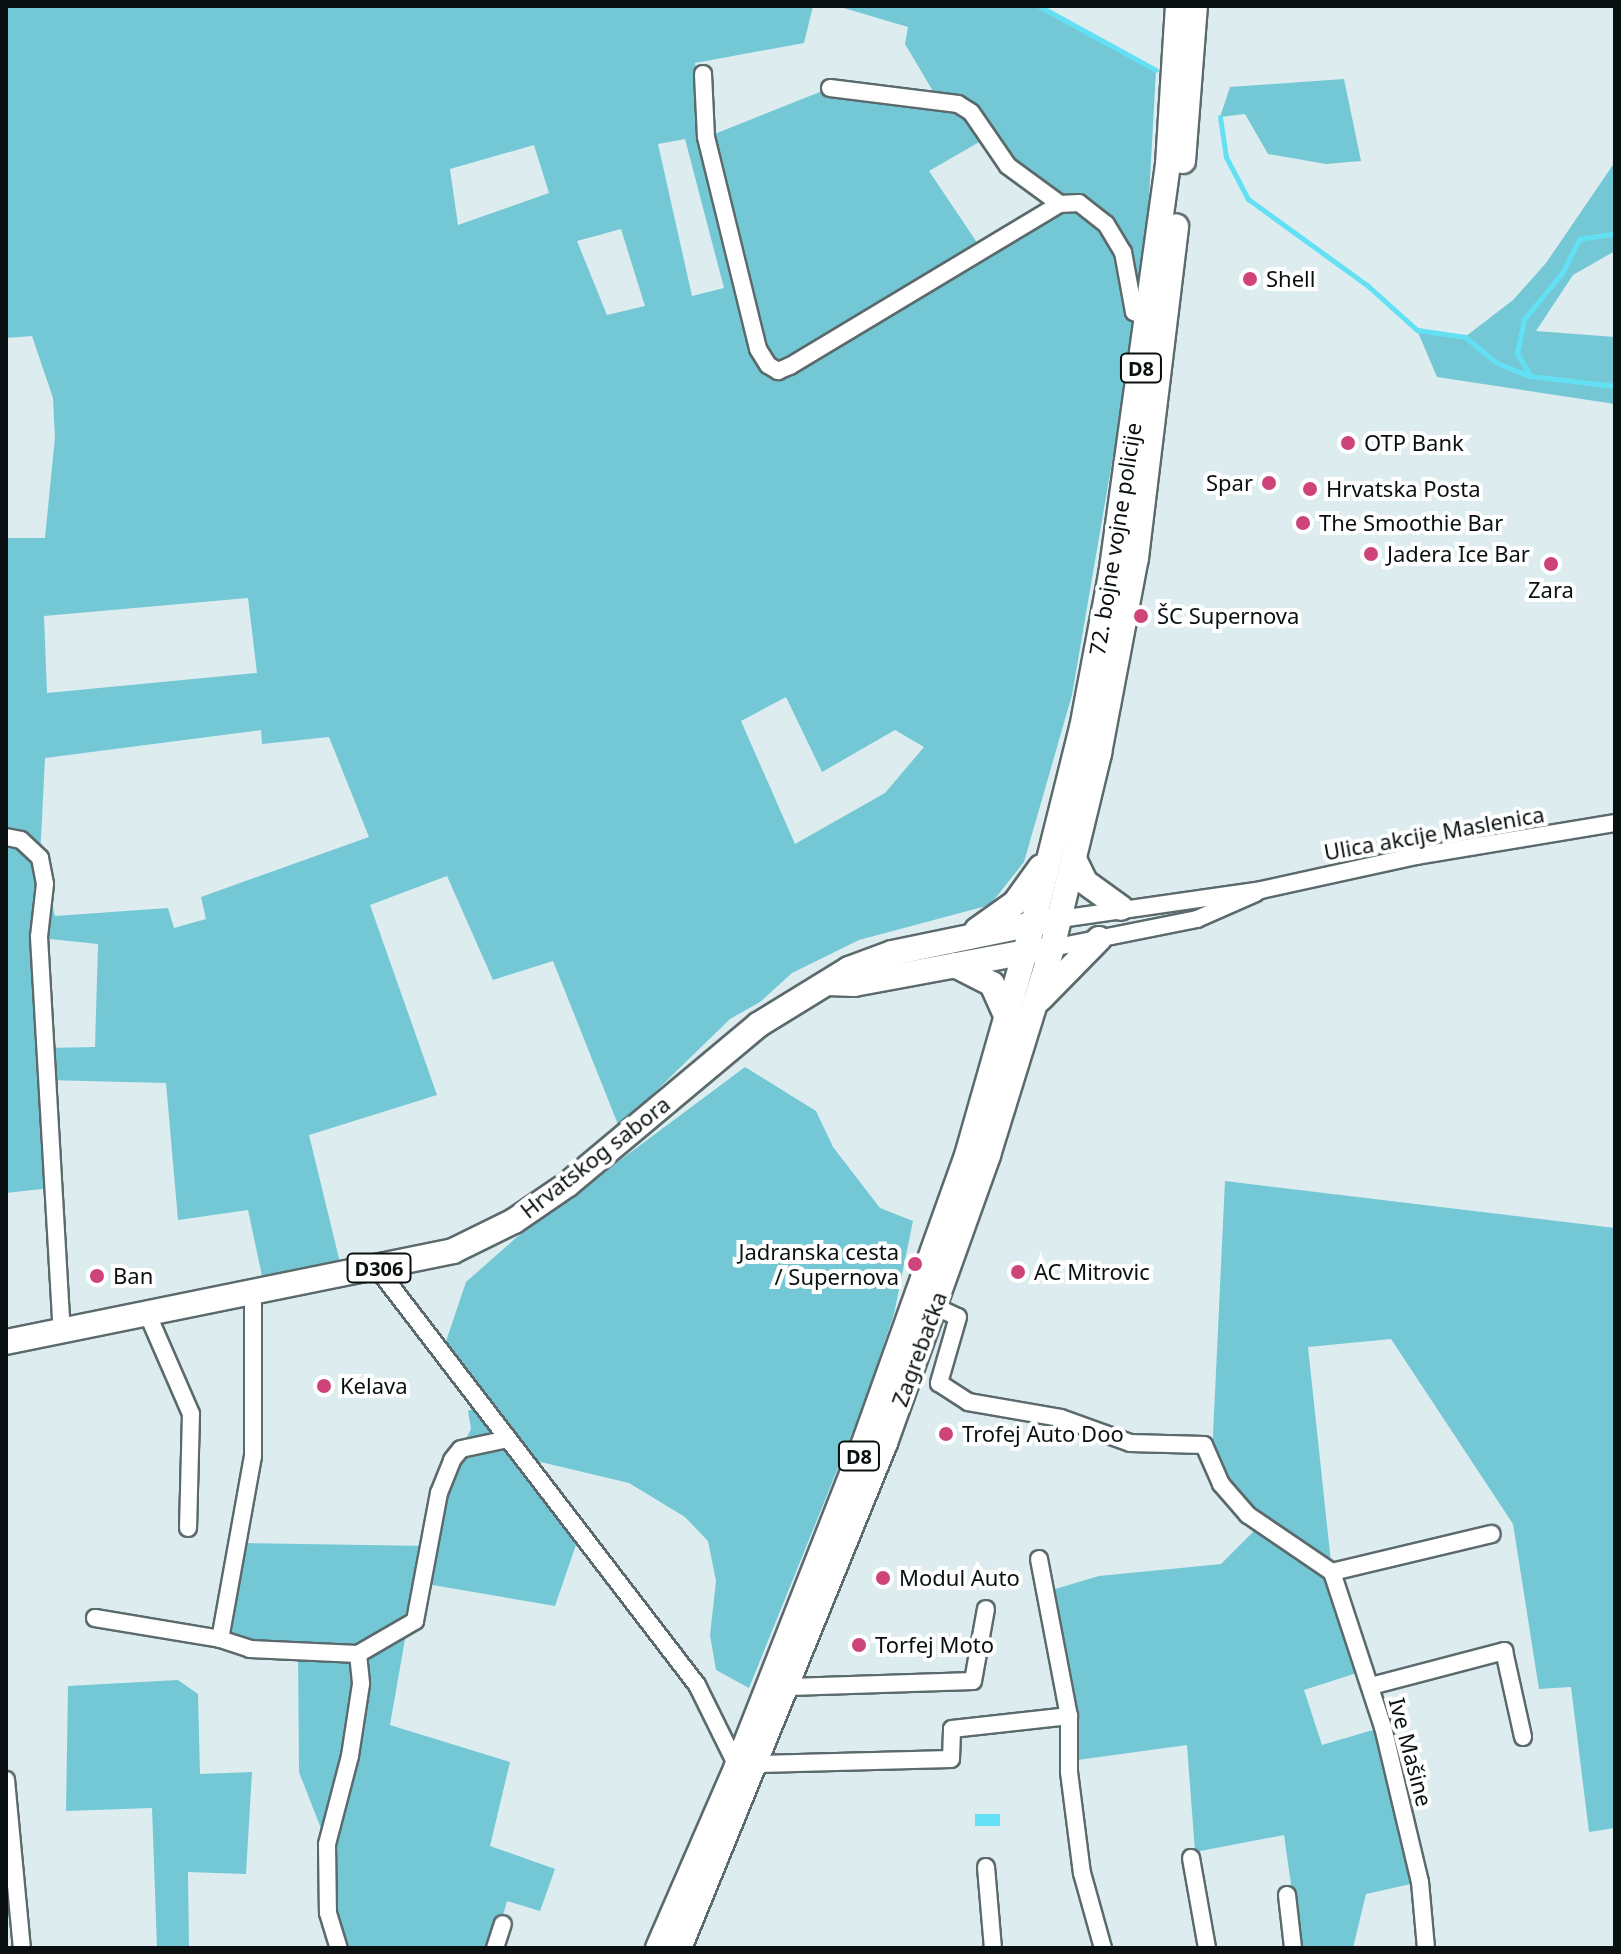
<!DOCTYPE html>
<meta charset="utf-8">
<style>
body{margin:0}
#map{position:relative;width:1621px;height:1954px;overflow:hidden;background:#dcecef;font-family:"Noto Sans",sans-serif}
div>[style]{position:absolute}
.green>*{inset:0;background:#74c8d6}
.water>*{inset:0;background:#63e0f4;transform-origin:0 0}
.stream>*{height:5px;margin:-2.5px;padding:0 2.5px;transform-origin:2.5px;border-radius:2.5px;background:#63e0f4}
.roads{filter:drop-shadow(2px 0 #5b6a6c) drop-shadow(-2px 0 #5b6a6c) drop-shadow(0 2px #5b6a6c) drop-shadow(0 -2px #5b6a6c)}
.minor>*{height:16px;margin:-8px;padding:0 8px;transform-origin:8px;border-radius:8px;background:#fff}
.primary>*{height:24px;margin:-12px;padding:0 12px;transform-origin:12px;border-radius:12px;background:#fff}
.dots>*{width:22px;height:22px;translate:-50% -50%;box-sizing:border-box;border:4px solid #fff;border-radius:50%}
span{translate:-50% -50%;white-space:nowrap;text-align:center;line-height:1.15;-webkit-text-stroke:8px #fff;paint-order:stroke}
.shield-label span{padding:2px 6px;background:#fff;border:2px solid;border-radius:6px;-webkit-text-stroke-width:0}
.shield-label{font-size:20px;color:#0a1011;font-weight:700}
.poi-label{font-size:22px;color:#0a1011}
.left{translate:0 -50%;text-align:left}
.right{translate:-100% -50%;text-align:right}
.street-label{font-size:22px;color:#0a1011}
.frame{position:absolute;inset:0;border:8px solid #0a1011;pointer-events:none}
</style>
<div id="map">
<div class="green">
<div style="clip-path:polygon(evenodd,6px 6px,813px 6px,804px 43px,695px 63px,707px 137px,830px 88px,937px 98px,905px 44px,908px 27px,837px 6px,1039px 6px,1156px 70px,1145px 270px,1072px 695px,1024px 862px,990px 905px,859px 940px,792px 973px,760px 1002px,730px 1019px,619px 1127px,553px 961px,493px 980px,447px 876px,370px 905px,437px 1095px,309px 1135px,343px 1275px,265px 1290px,248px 1210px,178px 1220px,166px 1083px,45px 1080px,51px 1188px,6px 1193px,6px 538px,45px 538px,55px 437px,53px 398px,32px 336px,6px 338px,6px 6px,988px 137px,1059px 204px,982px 250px,929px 171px,988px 137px,6px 6px,685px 139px,724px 288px,692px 296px,658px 144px,685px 139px,6px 6px,534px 145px,549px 193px,458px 225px,450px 169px,534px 145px,6px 6px,621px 229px,645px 306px,607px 315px,577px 241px,621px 229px,6px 6px,248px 598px,257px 673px,47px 693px,44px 616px,248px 598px,6px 6px,786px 697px,822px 772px,895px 730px,924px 747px,885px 793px,795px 844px,741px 721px,786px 697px,6px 6px,261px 730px,262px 744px,329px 737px,369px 837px,201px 897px,206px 919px,174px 928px,168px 908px,55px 916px,40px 858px,45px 758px,261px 730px,6px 6px,40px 938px,98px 944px,95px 1047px,46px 1048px,40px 938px)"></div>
<div style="clip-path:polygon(1344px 79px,1361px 161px,1326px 164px,1268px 154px,1245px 114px,1220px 117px,1230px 87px)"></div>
<div style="clip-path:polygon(1615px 162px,1615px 251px,1573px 275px,1536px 331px,1615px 337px,1615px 404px,1437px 377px,1417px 330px,1465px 337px,1513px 300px,1546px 263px)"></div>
<div style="clip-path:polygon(745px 1067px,816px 1111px,833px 1147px,880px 1208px,913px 1221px,894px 1314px,863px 1406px,749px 1688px,716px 1670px,710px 1635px,716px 1581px,708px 1541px,685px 1517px,629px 1483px,524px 1458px,580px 1533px,555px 1606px,415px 1582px,390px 1725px,510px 1762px,490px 1846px,555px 1869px,540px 1911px,507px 1901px,494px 1948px,339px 1948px,327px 1844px,299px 1772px,298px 1649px,220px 1639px,237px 1543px,431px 1546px,444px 1482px,471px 1429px,468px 1411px,482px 1405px,442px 1353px,466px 1282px,517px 1237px)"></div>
<div style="clip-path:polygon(1225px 1181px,1615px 1228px,1615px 1828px,1589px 1832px,1571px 1687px,1539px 1689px,1513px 1524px,1391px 1339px,1308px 1347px,1332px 1572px,1366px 1670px,1304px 1690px,1322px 1745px,1383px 1727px,1420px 1882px,1366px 1894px,1353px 1948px,1300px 1948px,1284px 1835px,1195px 1852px,1187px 1745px,1070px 1761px,1045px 1592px,1099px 1576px,1221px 1564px,1260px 1525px,1248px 1515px,1212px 1456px)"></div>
<div style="clip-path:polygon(178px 1680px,198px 1694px,200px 1774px,252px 1772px,246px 1874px,188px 1872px,189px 1948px,157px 1948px,152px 1808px,66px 1811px,68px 1686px)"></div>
</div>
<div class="water">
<div style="left:1000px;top:1814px;width:12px;height:25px;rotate:90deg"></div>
</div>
<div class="stream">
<div style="left:1039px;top:6px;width:133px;rotate:28.7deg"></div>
<div style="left:1220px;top:117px;width:40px;rotate:81.5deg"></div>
<div style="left:1226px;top:157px;width:47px;rotate:62.4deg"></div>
<div style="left:1248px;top:199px;width:147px;rotate:35.9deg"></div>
<div style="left:1367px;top:285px;width:67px;rotate:42deg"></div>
<div style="left:1417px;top:330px;width:49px;rotate:8.3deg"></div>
<div style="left:1465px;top:337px;width:41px;rotate:39.1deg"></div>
<div style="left:1497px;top:363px;width:35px;rotate:22deg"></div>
<div style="left:1530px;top:376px;width:86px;rotate:6.7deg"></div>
<div style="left:1530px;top:375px;width:26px;rotate:-121deg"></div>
<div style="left:1517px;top:353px;width:35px;rotate:-78deg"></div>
<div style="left:1524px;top:319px;width:60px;rotate:-50.4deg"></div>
<div style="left:1562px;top:273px;width:38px;rotate:-63deg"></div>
<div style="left:1579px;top:239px;width:36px;rotate:-9deg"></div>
</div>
<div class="roads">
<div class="minor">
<div style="left:703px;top:74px;width:63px;rotate:87.3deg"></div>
<div style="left:706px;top:137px;width:218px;rotate:76.2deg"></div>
<div style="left:758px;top:349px;width:19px;rotate:58deg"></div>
<div style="left:768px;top:365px;width:12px;rotate:31deg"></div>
<div style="left:778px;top:371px;width:13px;rotate:-23deg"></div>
<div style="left:790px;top:366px;width:315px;rotate:-31deg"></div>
<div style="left:1060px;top:204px;width:19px;rotate:-3deg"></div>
<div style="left:1079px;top:203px;width:34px;rotate:38deg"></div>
<div style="left:1106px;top:224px;width:33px;rotate:59deg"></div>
<div style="left:1123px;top:252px;width:61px;rotate:79.6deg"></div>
<div style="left:1134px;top:312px;width:16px;rotate:22deg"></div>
<div style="left:830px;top:88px;width:129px;rotate:7.1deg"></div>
<div style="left:958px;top:104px;width:15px;rotate:32deg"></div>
<div style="left:971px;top:112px;width:65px;rotate:55.6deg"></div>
<div style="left:1008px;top:166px;width:64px;rotate:36.2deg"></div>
<div style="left:6px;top:837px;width:15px;rotate:11deg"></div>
<div style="left:21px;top:840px;width:26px;rotate:43deg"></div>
<div style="left:40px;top:858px;width:26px;rotate:79deg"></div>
<div style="left:45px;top:884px;width:53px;rotate:96.5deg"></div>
<div style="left:39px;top:937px;width:396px;rotate:86.7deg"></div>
<div style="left:1060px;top:919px;width:203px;rotate:-8.2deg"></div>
<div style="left:1261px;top:890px;width:159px;rotate:-12.4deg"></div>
<div style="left:1416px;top:856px;width:202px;rotate:-9.4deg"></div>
<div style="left:1052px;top:948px;width:148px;rotate:-11.3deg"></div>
<div style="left:1197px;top:919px;width:64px;rotate:-23.8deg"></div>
<div style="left:377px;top:1268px;width:526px;rotate:52.5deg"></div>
<div style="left:697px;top:1685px;width:90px;rotate:63.7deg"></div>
<div style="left:253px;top:1292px;width:164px;rotate:90deg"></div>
<div style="left:253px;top:1456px;width:186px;rotate:100.2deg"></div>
<div style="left:220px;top:1639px;width:32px;rotate:18deg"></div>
<div style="left:250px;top:1649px;width:108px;rotate:2.7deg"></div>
<div style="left:358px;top:1654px;width:30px;rotate:84deg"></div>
<div style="left:361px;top:1684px;width:73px;rotate:98.7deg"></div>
<div style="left:350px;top:1756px;width:91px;rotate:104.6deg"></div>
<div style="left:327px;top:1844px;width:69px;rotate:89.2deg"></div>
<div style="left:328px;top:1913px;width:37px;rotate:73deg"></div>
<div style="left:934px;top:1306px;width:26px;rotate:25deg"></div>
<div style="left:958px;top:1317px;width:69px;rotate:106.1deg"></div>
<div style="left:939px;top:1383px;width:35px;rotate:33deg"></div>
<div style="left:968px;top:1402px;width:94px;rotate:9.8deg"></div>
<div style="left:1061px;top:1418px;width:73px;rotate:19.9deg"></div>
<div style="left:1130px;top:1443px;width:74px;rotate:1.5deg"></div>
<div style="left:1204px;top:1445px;width:43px;rotate:66.4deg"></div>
<div style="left:1221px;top:1484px;width:41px;rotate:48.9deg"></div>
<div style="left:1248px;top:1515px;width:102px;rotate:34.2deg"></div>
<div style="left:148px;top:1315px;width:108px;rotate:66.5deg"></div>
<div style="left:191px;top:1414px;width:114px;rotate:91.5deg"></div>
<div style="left:1039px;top:1559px;width:160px;rotate:79.2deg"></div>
<div style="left:1069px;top:1716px;width:56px;rotate:90deg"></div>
<div style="left:1069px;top:1772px;width:102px;rotate:82.7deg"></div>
<div style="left:1082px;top:1873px;width:78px;rotate:74.4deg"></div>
<div style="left:1332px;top:1572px;width:163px;rotate:71.8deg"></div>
<div style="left:1383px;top:1727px;width:159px;rotate:76.6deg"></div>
<div style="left:1420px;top:1882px;width:66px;rotate:84.8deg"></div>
<div style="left:1332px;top:1572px;width:164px;rotate:-13.4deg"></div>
<div style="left:95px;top:1618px;width:127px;rotate:9.5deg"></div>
<div style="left:358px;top:1654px;width:66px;rotate:-30.1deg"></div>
<div style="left:415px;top:1621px;width:130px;rotate:-79.4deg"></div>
<div style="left:439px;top:1493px;width:35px;rotate:-68deg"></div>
<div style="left:452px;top:1460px;width:14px;rotate:-51deg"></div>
<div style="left:461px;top:1449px;width:48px;rotate:-12deg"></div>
<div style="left:1371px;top:1686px;width:138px;rotate:-14.7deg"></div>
<div style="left:1504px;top:1651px;width:88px;rotate:77.5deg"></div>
<div style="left:790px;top:1687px;width:183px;rotate:-1.9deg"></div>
<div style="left:973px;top:1681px;width:73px;rotate:-79.8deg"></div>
<div style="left:759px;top:1764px;width:192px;rotate:-1.5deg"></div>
<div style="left:951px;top:1759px;width:30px;rotate:-88deg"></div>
<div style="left:952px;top:1729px;width:118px;rotate:-6.3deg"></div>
<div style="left:6px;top:1780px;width:169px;rotate:84.6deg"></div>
<div style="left:1191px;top:1858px;width:91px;rotate:79.9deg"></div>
<div style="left:986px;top:1867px;width:81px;rotate:85.1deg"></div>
<div style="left:1287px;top:1895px;width:53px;rotate:83.5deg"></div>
<div style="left:495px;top:1948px;width:25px;rotate:-72deg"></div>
</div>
<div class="primary">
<div style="left:1183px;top:161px;width:155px;rotate:-85.6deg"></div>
<div style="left:1074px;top:859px;width:25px;rotate:64deg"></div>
<div style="left:1085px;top:882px;width:44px;rotate:35.8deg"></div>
<div style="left:977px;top:930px;width:47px;rotate:-35.4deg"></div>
<div style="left:1015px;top:903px;width:44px;rotate:-54.2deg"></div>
<div style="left:955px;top:965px;width:42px;rotate:27.2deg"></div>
<div style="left:992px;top:984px;width:35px;rotate:66deg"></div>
<div style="left:828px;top:983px;width:26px;rotate:2deg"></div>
<div style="left:854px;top:984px;width:187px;rotate:-10.5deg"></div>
<div style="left:1040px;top:999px;width:84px;rotate:-45.5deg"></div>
<div style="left:6px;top:1342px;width:456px;rotate:-11.5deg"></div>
<div style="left:453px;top:1251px;width:68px;rotate:-26.2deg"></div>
<div style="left:514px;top:1221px;width:65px;rotate:-34.4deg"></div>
<div style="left:568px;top:1184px;width:248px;rotate:-39.9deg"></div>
<div style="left:758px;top:1025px;width:107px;rotate:-31.6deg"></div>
<div style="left:849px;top:969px;width:46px;rotate:-20.4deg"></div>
<div style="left:892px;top:953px;width:157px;rotate:-11.7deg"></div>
<div style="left:658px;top:1948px;width:198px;rotate:-66.5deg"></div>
<div style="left:737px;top:1766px;width:344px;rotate:-68.5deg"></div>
<div style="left:863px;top:1446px;width:305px;rotate:-70.3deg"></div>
<div style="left:966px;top:1159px;width:244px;rotate:-74.1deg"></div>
<div style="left:1033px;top:924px;width:202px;rotate:-76deg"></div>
<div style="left:1082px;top:728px;width:156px;rotate:-79.3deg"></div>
<div style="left:1111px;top:575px;width:415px;rotate:-82.1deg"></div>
<div style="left:1168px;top:164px;width:158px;rotate:-86.4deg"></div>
<div style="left:679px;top:1948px;width:545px;rotate:-67.81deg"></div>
<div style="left:885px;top:1443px;width:306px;rotate:-70.3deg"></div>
<div style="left:988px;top:1155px;width:217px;rotate:-72.8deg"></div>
<div style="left:1052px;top:948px;width:201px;rotate:-76.4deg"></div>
<div style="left:1099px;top:753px;width:198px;rotate:-79.3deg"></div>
<div style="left:1136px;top:558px;width:334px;rotate:-83.1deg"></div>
</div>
</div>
<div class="dots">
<div style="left:1250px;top:279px;background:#cd437a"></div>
<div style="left:1348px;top:443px;background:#cd437a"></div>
<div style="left:1269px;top:483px;background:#cd437a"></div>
<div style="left:1310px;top:489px;background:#cd437a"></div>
<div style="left:1303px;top:523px;background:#cd437a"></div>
<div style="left:1371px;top:554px;background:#cd437a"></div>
<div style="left:1551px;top:564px;background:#cd437a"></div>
<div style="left:1141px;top:616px;background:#cd437a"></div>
<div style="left:915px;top:1264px;background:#cd437a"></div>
<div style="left:1018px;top:1272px;background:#cd437a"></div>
<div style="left:97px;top:1276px;background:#cd437a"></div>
<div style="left:324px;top:1386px;background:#cd437a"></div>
<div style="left:946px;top:1434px;background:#cd437a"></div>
<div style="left:883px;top:1578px;background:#cd437a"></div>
<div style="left:859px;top:1645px;background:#cd437a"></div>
</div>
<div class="shield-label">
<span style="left:1141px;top:368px">D8</span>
<span style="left:379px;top:1268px">D306</span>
<span style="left:859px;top:1456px">D8</span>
</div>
<div class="poi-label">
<span class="left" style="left:1266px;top:279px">Shell</span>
<span class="left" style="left:1364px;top:443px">OTP Bank</span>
<span class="right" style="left:1253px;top:483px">Spar</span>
<span class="left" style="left:1326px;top:489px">Hrvatska Posta</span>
<span class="left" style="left:1319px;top:523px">The Smoothie Bar</span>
<span class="left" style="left:1387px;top:554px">Jadera Ice Bar</span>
<span style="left:1551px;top:590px">Zara</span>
<span class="left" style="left:1157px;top:616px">ŠC Supernova</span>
<span class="right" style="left:899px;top:1264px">Jadranska cesta<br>/ Supernova</span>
<span class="left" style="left:1034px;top:1272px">AC Mitrovic</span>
<span class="left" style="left:113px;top:1276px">Ban</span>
<span class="left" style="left:340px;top:1386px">Kelava</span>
<span class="left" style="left:962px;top:1434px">Trofej Auto Doo</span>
<span class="left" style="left:899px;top:1578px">Modul Auto</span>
<span class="left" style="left:875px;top:1645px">Torfej Moto</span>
</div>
<div class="street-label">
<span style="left:1115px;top:539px;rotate:-81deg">72. bojne vojne policije</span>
<span style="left:1434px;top:833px;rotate:-10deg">Ulica akcije Maslenica</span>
<span style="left:595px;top:1157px;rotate:-38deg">Hrvatskog sabora</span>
<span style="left:919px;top:1349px;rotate:-70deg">Zagrebačka</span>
<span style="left:1411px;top:1752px;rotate:75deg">Ive Mašine</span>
</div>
<div class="frame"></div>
</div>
